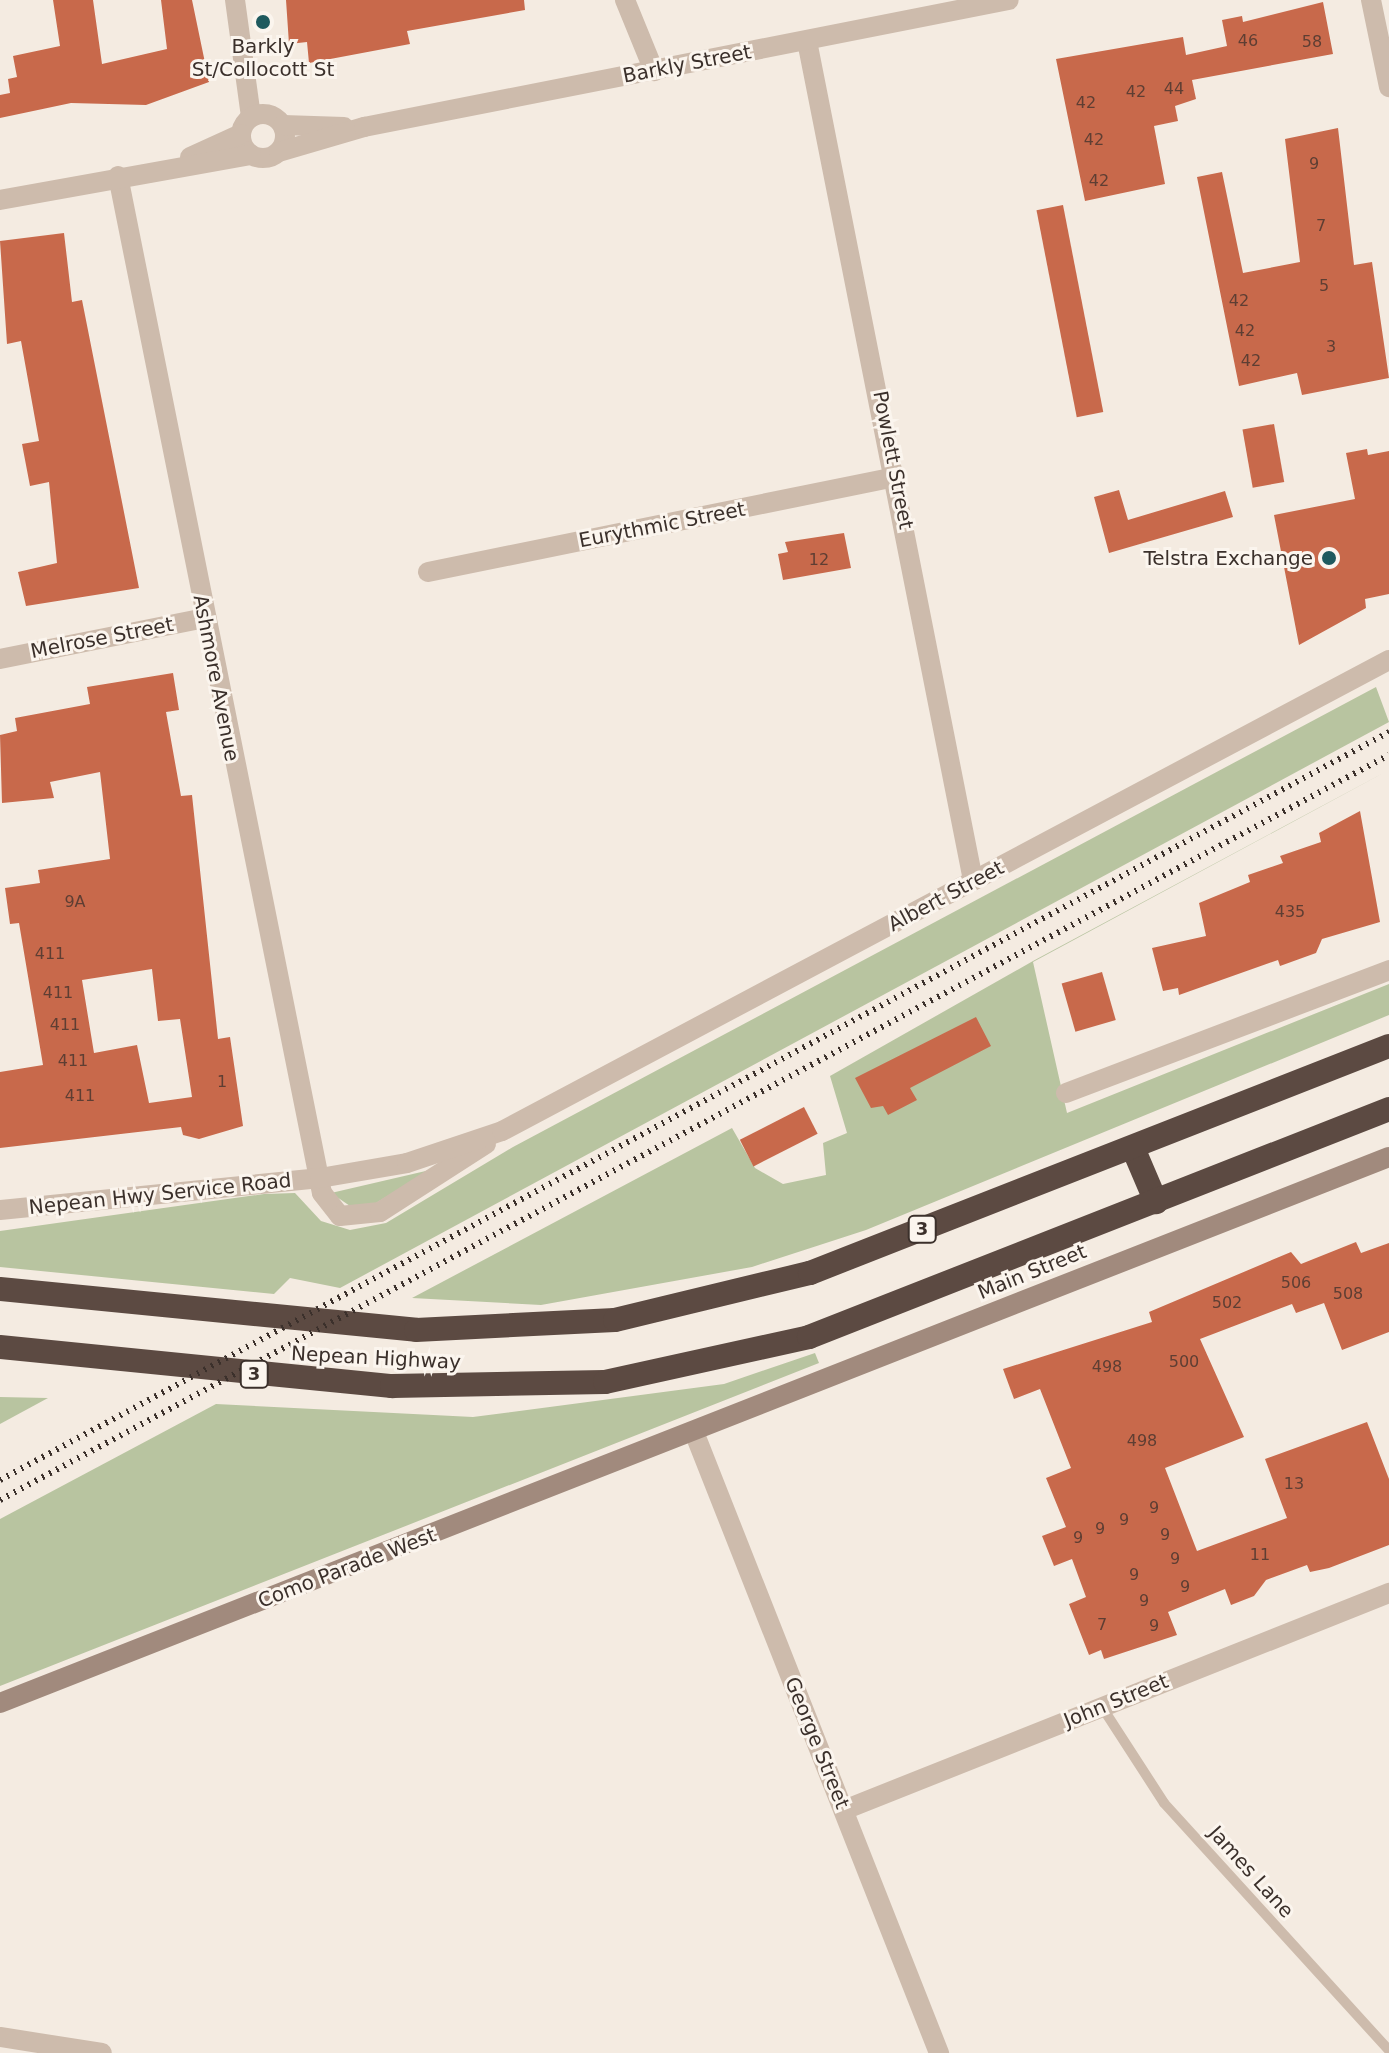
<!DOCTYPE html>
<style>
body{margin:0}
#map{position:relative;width:1389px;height:2053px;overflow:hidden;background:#f4ebe1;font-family:"DejaVu Sans",sans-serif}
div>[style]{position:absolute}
.green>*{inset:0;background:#b8c4a0}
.building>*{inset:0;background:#c8694b;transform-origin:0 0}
.lane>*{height:10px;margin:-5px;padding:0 5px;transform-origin:5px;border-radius:5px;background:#cdbbac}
.street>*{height:20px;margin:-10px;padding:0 10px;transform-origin:10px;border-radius:10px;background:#cdbbac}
.street>.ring{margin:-10px;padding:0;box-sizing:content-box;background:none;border:20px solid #cdbbac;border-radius:50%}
.secondary>*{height:20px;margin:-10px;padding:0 10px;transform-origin:10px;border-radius:10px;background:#a18a7d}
.highway>*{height:24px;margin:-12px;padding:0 12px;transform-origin:12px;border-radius:12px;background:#5c4a42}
.rail>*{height:6px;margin-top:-3px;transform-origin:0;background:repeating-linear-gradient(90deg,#3b302b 0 2px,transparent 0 8px)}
.dots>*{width:22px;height:22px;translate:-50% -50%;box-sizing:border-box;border:4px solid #fbf5ee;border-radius:50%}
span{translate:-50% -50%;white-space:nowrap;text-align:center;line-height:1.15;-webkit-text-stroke:6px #fbf5ee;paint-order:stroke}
.number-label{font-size:16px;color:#5e3e33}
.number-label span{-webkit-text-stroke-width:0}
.shield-label span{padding:2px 6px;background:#fbf5ee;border:2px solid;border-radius:6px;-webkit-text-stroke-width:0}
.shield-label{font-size:18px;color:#3b302b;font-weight:700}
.poi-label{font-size:20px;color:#3b302b}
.right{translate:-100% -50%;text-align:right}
.street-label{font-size:20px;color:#3b302b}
</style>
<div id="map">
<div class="green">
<div style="clip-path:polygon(1376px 687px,1389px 722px,340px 1288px,290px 1278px,274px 1294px,0 1267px,0 1231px,264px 1194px,295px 1193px,321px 1221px,350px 1230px,386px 1223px,513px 1147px)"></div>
<div style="clip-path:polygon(1389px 770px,1033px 962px,1067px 1113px,1389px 984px,1389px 1015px,866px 1230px,752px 1267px,541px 1305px,412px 1298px,732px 1128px,755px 1168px,783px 1184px,826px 1175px,823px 1143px,847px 1133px,830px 1076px,1033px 961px)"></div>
<div style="clip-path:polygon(430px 1170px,376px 1203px,350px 1206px,331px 1193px)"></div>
<div style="clip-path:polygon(815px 1353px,819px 1363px,0 1686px,0 1519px,216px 1404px,473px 1417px,724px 1384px)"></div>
<div style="clip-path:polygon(0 1397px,48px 1398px,0 1424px)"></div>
</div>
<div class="building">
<div style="clip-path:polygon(53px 0,93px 0,102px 64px,167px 49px,161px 0,192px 0,209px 82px,146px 105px,71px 103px,0 118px,0 95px,10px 93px,8px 79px,17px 77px,13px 56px,60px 46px)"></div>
<div style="clip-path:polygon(286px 0,524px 0,525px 10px,407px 31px,410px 44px,309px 63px,307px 42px,289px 44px)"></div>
<div style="clip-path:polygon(1323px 2px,1333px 54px,1192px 80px,1196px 99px,1175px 106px,1178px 121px,1154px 126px,1165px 184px,1085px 201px,1056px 59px,1183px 37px,1186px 55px,1227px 46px,1222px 20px,1242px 16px,1243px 22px)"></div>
<div style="clip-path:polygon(1338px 128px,1354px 265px,1372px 262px,1389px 378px,1302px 395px,1297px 373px,1239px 386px,1197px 177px,1222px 172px,1243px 273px,1300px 262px,1285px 139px)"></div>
<div style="left:1063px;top:205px;width:211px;height:27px;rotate:79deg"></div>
<div style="clip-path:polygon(64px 233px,72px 302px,82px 300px,139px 588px,26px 606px,18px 572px,57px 563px,49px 482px,30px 486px,22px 444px,39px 441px,21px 341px,7px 344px,0 241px)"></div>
<div style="left:1274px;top:424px;width:59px;height:32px;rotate:80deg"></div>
<div style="clip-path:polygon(1367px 449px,1368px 455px,1389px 451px,1389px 594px,1365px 599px,1366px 608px,1299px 645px,1274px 515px,1355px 499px,1346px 453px)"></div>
<div style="clip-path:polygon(1119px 490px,1128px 520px,1225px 491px,1233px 517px,1109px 553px,1094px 497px)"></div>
<div style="clip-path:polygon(844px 533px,851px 568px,783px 580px,778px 554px,788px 552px,785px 542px)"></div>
<div style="clip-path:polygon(evenodd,173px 673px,179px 710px,166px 712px,181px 796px,192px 795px,218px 1039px,230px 1037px,243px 1126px,199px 1139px,183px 1135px,181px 1127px,0 1148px,0 1072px,43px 1065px,19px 923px,10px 924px,5px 888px,40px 883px,38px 870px,110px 859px,100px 772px,50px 782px,54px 798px,2px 803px,0 735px,17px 731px,15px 718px,90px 704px,87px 687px,173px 673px,152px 969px,158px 1021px,180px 1019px,192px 1097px,149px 1103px,137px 1045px,94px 1053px,82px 980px,152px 969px)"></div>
<div style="clip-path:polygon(1360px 811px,1380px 922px,1322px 939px,1316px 953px,1280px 966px,1278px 960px,1179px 995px,1178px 988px,1163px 991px,1152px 948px,1206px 936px,1199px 903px,1250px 882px,1248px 875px,1283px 863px,1280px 856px,1321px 842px,1319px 833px)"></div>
<div style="left:1102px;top:972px;width:50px;height:42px;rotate:74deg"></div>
<div style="clip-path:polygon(976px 1017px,991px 1046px,910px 1088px,917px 1100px,888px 1115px,883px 1106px,871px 1108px,855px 1078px)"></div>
<div style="left:804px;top:1107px;width:30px;height:72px;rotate:63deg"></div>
<div style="clip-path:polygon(1356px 1242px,1361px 1253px,1389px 1243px,1389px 1332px,1342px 1350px,1324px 1303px,1296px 1313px,1292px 1304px,1200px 1339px,1244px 1437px,1165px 1468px,1197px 1551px,1287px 1518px,1265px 1459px,1367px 1422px,1389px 1479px,1389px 1545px,1329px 1568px,1310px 1572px,1307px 1565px,1266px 1580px,1254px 1596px,1231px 1605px,1225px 1589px,1168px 1612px,1177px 1635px,1104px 1659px,1101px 1650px,1089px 1655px,1069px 1604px,1086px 1597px,1072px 1559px,1054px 1566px,1042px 1536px,1066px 1527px,1046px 1478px,1071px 1468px,1040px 1389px,1014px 1399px,1003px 1369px,1152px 1322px,1149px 1312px,1291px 1252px,1301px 1264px)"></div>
</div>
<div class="lane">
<div style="left:1102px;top:1707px;width:114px;rotate:57.1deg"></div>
<div style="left:1164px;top:1803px;width:334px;rotate:47.7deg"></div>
</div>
<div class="street">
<div style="left:235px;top:0;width:118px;rotate:82.2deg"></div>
<div style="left:625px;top:0;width:77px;rotate:67.8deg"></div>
<div style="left:1371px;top:0;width:89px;rotate:78.3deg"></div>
<div style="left:807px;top:41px;width:855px;rotate:78.81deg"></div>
<div class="ring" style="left:241px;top:114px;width:24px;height:24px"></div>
<div style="left:283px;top:125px;width:61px;rotate:1.9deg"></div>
<div style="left:279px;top:152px;width:89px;rotate:-16.4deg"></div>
<div style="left:364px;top:127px;width:657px;rotate:-11.14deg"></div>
<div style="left:190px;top:157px;width:56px;rotate:-24.3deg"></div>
<div style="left:118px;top:176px;width:1037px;rotate:78.66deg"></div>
<div style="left:322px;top:1193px;width:29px;rotate:52deg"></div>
<div style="left:340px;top:1216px;width:40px;rotate:-5.7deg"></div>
<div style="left:380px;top:1212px;width:126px;rotate:-32.7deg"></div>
<div style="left:0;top:200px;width:255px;rotate:-10.2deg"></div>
<div style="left:428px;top:572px;width:478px;rotate:-11.5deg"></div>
<div style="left:0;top:659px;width:209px;rotate:-11.3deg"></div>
<div style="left:1066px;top:1093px;width:346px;rotate:-20.8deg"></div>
<div style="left:0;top:1210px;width:322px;rotate:-5.7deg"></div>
<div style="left:320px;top:1178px;width:88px;rotate:-9.8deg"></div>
<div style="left:407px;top:1163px;width:100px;rotate:-18.6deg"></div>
<div style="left:502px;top:1131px;width:1004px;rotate:-27.97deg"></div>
<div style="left:694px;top:1432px;width:668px;rotate:68.47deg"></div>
<div style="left:844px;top:1810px;width:587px;rotate:-21.71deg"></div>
<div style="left:0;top:2037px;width:103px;rotate:8.9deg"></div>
</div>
<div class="secondary">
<div style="left:0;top:1703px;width:1492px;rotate:-21.46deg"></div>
</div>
<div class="highway">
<div style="left:1133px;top:1148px;width:59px;rotate:66.9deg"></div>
<div style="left:0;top:1289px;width:418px;rotate:5.6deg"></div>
<div style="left:416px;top:1330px;width:199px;rotate:-2.9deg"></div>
<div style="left:615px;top:1320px;width:201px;rotate:-13.6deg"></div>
<div style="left:810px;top:1273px;width:622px;rotate:-21.41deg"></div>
<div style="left:0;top:1347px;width:394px;rotate:5.7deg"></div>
<div style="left:392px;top:1386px;width:213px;rotate:-1.1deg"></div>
<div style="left:605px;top:1382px;width:209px;rotate:-12.4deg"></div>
<div style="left:809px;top:1337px;width:623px;rotate:-21.46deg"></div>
</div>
<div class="rail">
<div style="left:0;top:1480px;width:1578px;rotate:-28.3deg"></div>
<div style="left:0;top:1500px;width:1576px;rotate:-28.21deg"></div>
</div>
<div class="dots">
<div style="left:263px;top:22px;background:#1f5a5e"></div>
<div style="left:1329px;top:558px;background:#1f5a5e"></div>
</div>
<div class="number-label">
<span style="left:1248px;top:41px">46</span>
<span style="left:1312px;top:42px">58</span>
<span style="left:1174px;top:89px">44</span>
<span style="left:1136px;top:92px">42</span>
<span style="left:1086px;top:103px">42</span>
<span style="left:1094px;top:140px">42</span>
<span style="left:1314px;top:164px">9</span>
<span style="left:1099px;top:181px">42</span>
<span style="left:1321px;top:226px">7</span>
<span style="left:1324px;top:286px">5</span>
<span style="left:1239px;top:301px">42</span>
<span style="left:1245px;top:331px">42</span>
<span style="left:1331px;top:347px">3</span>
<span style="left:1251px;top:361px">42</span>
<span style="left:819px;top:560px">12</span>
<span style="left:75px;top:902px">9A</span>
<span style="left:1290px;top:912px">435</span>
<span style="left:50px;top:954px">411</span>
<span style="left:58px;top:993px">411</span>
<span style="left:65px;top:1025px">411</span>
<span style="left:73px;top:1061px">411</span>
<span style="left:222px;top:1082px">1</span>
<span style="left:80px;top:1096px">411</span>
<span style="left:1296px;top:1283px">506</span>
<span style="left:1348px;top:1294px">508</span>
<span style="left:1227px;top:1303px">502</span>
<span style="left:1184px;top:1362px">500</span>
<span style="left:1107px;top:1367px">498</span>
<span style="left:1142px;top:1441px">498</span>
<span style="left:1294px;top:1484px">13</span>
<span style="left:1154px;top:1508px">9</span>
<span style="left:1124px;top:1520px">9</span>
<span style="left:1100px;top:1529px">9</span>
<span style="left:1165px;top:1535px">9</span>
<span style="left:1078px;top:1538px">9</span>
<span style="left:1260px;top:1555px">11</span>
<span style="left:1175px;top:1559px">9</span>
<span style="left:1134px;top:1575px">9</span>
<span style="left:1185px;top:1587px">9</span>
<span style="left:1144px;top:1601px">9</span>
<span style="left:1102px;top:1625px">7</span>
<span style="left:1154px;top:1626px">9</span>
</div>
<div class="shield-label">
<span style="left:922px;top:1229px">3</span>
<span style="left:254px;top:1374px">3</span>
</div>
<div class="poi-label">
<span style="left:263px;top:58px">Barkly<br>St/Collocott St</span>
<span class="right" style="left:1313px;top:558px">Telstra Exchange</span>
</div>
<div class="street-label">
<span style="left:687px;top:64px;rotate:-11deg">Barkly Street</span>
<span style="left:893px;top:460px;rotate:79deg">Powlett Street</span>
<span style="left:662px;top:525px;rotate:-11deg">Eurythmic Street</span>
<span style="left:102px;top:638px;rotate:-11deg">Melrose Street</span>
<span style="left:216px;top:678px;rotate:79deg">Ashmore Avenue</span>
<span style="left:946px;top:896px;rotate:-28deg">Albert Street</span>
<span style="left:160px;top:1194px;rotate:-6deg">Nepean Hwy Service Road</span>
<span style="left:1032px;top:1272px;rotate:-22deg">Main Street</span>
<span style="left:376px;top:1358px;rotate:3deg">Nepean Highway</span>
<span style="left:347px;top:1568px;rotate:-21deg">Como Parade West</span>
<span style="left:1116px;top:1701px;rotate:-22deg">John Street</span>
<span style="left:817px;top:1743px;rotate:68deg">George Street</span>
<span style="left:1251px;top:1872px;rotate:48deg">James Lane</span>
</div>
</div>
